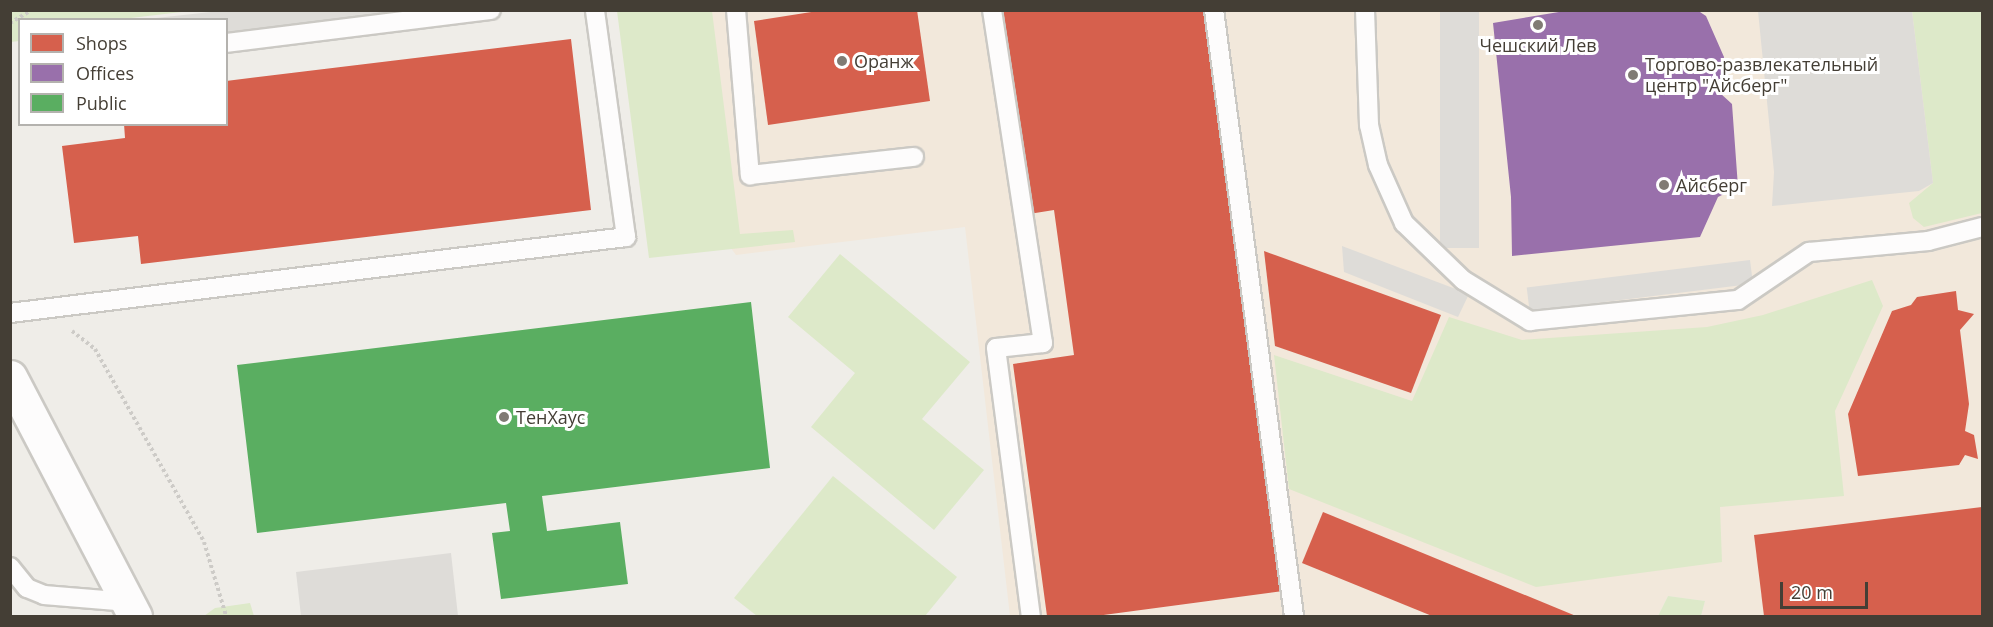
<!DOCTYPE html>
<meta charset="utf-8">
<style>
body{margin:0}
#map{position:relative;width:1993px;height:627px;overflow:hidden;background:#efede8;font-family:"Open Sans",sans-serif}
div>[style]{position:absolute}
.commercial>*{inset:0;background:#f2e8db}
.green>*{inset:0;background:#dde9c9}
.parking>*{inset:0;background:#dedcd8;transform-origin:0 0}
.shops>*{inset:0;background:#d6604d}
.offices>*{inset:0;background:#9970ab}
.public>*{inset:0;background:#5aae61}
.path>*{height:4px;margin-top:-2px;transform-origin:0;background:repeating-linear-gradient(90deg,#cdcbc7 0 3px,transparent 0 6px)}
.roads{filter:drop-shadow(2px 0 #cbc9c4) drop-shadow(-2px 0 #cbc9c4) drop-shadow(0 2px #cbc9c4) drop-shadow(0 -2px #cbc9c4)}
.service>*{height:18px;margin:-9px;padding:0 9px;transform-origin:9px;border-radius:9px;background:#fdfcfc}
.tertiary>*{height:33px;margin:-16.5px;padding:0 16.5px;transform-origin:16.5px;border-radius:16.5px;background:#fdfcfc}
.dots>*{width:16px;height:16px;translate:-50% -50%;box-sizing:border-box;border:3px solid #fff;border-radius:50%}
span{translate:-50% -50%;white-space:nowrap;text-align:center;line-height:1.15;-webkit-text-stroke:6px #fff;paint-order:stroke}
.poi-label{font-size:18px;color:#443e35}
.left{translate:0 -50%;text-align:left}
.frame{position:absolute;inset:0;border:12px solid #443e35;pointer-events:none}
.legend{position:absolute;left:18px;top:18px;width:210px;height:108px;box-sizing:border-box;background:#fff;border:2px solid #b4b2ae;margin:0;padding:8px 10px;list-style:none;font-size:18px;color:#443e35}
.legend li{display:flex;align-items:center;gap:12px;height:30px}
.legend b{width:30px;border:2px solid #b4b2ae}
.scale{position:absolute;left:1780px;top:582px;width:88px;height:27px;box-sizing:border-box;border:3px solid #443e35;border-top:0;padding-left:8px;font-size:18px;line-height:21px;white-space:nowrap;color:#443e35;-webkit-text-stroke:4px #fff;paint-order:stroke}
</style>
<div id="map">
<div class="commercial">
<div style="clip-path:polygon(697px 11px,1924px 11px,1982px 199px,1982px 616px,1701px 616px,1705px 601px,1668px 596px,1658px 616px,1010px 616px,965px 227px,736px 255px,725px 240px)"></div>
</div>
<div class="green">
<div style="clip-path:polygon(11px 10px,190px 10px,190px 11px,114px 20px,20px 20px,19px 41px,11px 42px)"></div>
<div style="clip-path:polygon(617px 11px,712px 11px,740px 234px,793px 230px,795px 242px,649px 258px)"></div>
<div style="clip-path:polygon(1912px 11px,1982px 11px,1982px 213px,1924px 227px,1913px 218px,1909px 203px,1933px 183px)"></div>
<div style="clip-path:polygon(840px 254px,970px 362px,922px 419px,984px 470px,934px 530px,811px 427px,855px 373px,788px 317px)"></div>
<div style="clip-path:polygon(1872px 280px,1883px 306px,1835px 411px,1844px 496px,1720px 507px,1722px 562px,1536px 587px,1289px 489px,1274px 355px,1412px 401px,1449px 317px,1522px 340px,1707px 327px,1763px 315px)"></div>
<div style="clip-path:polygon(833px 476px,957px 577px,925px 616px,757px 616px,734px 598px)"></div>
<div style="clip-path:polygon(1668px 596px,1705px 601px,1701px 616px,1658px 616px)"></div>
<div style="clip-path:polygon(250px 603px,254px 616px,204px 616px,215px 608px)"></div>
</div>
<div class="parking">
<div style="clip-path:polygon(220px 11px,220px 10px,402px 11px,227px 32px,226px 20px,147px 19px)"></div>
<div style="left:1440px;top:11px;width:39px;height:237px"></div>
<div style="clip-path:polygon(1758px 11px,1912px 11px,1933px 183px,1919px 191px,1772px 206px,1774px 172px)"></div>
<div style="clip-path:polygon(1342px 246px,1469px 294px,1458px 317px,1344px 272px)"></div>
<div style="left:1750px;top:260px;width:24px;height:225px;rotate:83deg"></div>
<div style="clip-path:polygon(451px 553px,458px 616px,301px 616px,296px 572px)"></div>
</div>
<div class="shops">
<div style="clip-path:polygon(824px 10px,917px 10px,930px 101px,768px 125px,754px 21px)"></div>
<div style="clip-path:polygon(1002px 10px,1205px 10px,1283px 591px,1096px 616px,1047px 616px,1013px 364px,1074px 355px,1054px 210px,1029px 214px)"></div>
<div style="clip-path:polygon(571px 39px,591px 210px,141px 264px,138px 236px,74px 243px,62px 146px,125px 138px,124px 124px,226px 124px,226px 81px)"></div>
<div style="clip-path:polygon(1264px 251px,1441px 315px,1411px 393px,1275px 346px)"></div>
<div style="clip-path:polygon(1956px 291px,1958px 310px,1974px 314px,1960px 330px,1969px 404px,1965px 431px,1974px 435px,1978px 459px,1965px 455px,1959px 465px,1858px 476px,1848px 414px,1892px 311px,1911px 305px,1917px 297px)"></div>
<div style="clip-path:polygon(1982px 507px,1982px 616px,1764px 616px,1754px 535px)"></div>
<div style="clip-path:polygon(1323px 512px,1576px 616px,1432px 616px,1302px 563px)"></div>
</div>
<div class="offices">
<div style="clip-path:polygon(1571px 10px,1697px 10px,1706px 16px,1724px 57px,1720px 93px,1732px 104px,1738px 187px,1718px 197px,1700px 237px,1512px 256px,1511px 197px,1493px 23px)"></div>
</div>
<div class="public">
<div style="clip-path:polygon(751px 302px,770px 468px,542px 496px,547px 531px,620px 522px,628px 584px,501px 599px,492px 533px,510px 531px,506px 503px,257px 533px,237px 365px)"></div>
</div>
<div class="path">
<div style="left:10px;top:23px;width:26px;rotate:-31deg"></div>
<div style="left:72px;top:331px;width:29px;rotate:38deg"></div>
<div style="left:95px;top:349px;width:222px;rotate:60.5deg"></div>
<div style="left:204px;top:542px;width:77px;rotate:73.4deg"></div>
</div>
<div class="roads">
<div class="service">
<div style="left:736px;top:10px;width:166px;rotate:85.2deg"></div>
<div style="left:750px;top:175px;width:165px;rotate:-6.3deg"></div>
<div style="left:992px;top:10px;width:337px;rotate:81.3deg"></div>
<div style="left:1043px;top:343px;width:47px;rotate:173.9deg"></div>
<div style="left:996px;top:348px;width:270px;rotate:82.6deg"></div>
<div style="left:1214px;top:10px;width:611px;rotate:82.48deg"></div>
<div style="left:1365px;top:10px;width:115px;rotate:88deg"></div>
<div style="left:1369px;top:125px;width:41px;rotate:77.3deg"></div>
<div style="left:1378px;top:165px;width:64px;rotate:65.9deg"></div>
<div style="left:1404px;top:223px;width:82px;rotate:44deg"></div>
<div style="left:1463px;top:280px;width:79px;rotate:31.5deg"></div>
<div style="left:1530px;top:321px;width:209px;rotate:-5.8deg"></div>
<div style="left:1738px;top:300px;width:86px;rotate:-34.1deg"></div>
<div style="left:1809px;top:252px;width:120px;rotate:-5.3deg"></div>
<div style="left:1928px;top:241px;width:56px;rotate:-14.5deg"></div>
<div style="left:226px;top:43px;width:267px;rotate:-7.1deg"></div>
<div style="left:10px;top:313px;width:621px;rotate:-7.03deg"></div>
<div style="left:626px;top:237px;width:229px;rotate:-97.8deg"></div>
<div style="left:10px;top:567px;width:27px;rotate:51deg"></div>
<div style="left:27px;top:588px;width:18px;rotate:22deg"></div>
<div style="left:44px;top:595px;width:85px;rotate:4.7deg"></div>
</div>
<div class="tertiary">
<div style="left:10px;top:377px;width:270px;rotate:62.4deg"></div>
</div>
</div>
<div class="dots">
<div style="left:1538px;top:25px;background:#807b74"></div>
<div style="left:842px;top:61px;background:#807b74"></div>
<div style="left:1633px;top:75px;background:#807b74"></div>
<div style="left:1664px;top:185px;background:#807b74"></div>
<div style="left:504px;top:417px;background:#807b74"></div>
</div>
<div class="poi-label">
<span style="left:1538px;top:45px">Чешский Лев</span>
<span class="left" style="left:854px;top:61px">Оранж</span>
<span class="left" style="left:1645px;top:75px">Торгово-развлекательный<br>центр "Айсберг"</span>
<span class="left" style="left:1676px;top:185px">Айсберг</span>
<span class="left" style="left:516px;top:417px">ТенХаус</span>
</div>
<div class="frame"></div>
<ul class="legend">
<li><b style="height:16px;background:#d6604d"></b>Shops</li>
<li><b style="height:16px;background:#9970ab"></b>Offices</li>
<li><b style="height:16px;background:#5aae61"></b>Public</li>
</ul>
<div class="scale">20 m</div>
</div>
